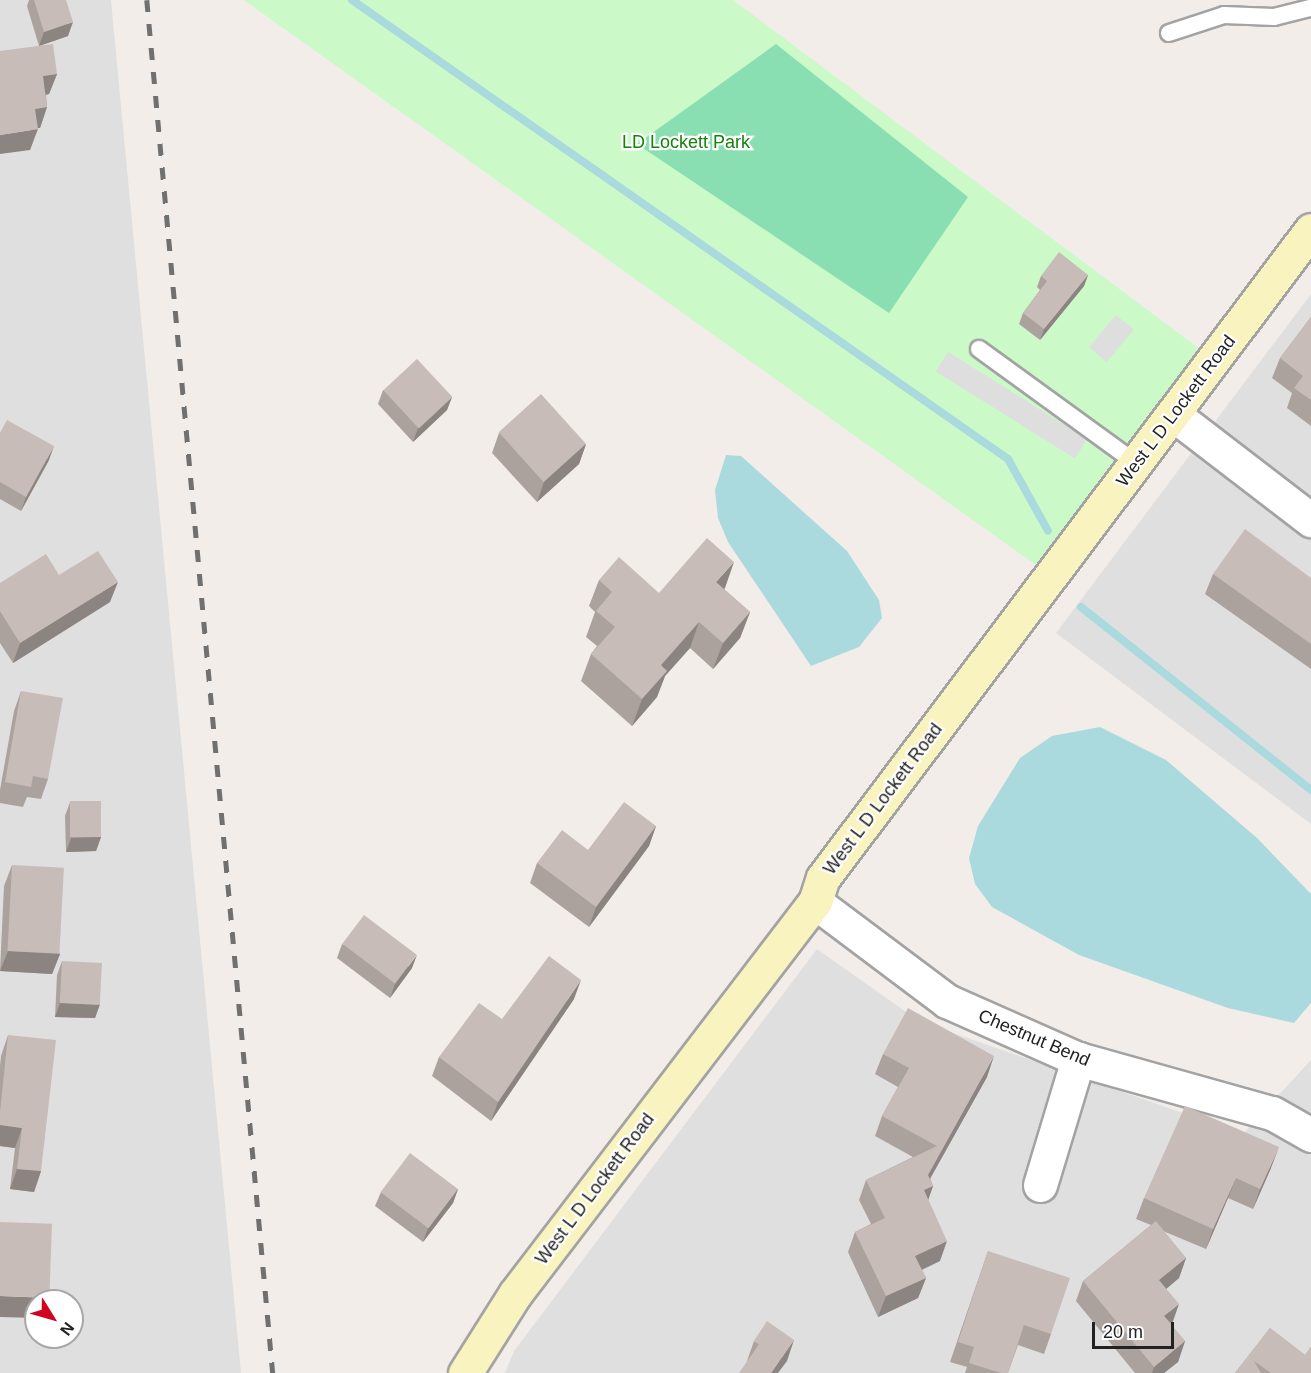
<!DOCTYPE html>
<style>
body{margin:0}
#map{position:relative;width:1311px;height:1373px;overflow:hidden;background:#f2ede9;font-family:Helvetica,sans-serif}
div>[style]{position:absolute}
.residential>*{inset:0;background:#e0dfdf}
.park>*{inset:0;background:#cbf9c8}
.pitch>*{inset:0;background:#89dfb1}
.parking>*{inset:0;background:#dedede;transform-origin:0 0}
.water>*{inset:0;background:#aadade}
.stream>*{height:8px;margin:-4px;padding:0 4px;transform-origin:4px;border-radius:4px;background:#aadade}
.roads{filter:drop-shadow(2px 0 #a3a3a3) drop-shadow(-2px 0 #a3a3a3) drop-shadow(0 2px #a3a3a3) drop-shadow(0 -2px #a3a3a3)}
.lane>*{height:16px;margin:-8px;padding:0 8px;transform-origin:8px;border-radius:8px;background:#fff}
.street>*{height:33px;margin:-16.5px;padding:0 16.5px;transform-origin:16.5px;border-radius:16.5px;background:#fff}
.secondary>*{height:33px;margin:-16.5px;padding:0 16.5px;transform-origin:16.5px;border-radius:16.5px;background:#f9f4bf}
.rail>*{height:4.5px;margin-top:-2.25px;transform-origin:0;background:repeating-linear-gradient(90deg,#707070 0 12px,transparent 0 24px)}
.wall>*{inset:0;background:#aba29e}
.shaded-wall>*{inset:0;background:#8b8481}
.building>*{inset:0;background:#c7bcb8;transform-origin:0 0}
span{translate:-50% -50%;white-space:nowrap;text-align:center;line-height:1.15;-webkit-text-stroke:4.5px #fff;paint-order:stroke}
.park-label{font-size:18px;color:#15820e}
.street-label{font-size:18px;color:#222}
.north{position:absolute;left:24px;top:1289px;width:60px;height:60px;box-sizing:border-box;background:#fff;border:2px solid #a7a7a7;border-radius:50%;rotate:127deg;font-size:16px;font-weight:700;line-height:24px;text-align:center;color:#222}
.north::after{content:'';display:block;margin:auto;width:21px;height:27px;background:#d10321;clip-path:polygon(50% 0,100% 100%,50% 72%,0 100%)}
.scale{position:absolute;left:1092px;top:1322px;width:82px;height:27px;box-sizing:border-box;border:3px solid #222;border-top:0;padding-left:8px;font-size:18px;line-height:21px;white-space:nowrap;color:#222;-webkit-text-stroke:4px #fff;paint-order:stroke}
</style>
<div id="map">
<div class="residential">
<div style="clip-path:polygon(evenodd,0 0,111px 0,241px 1373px,0 1373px,0 0,36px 1301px,72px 1301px,72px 1337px,36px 1337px,36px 1301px)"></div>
<div style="clip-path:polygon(1311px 294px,1311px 824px,1056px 633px)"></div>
<div style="clip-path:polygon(817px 949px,919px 1021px,1243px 1134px,1311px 1060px,1311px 1373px,505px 1373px,514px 1351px)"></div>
</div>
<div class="park">
<div style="clip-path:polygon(244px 0,733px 0,1205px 353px,1043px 570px)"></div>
</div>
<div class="pitch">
<div style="clip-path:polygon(776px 44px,968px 197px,889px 313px,637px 144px)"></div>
</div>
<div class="parking">
<div style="left:1116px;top:315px;width:23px;height:42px;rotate:40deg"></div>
<div style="left:948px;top:352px;width:164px;height:23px;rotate:32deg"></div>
</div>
<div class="water">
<div style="clip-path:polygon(726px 455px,741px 456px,847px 551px,879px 600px,882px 618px,859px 647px,811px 666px,728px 542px,718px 518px,715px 490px)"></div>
<div style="clip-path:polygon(1100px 727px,1166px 760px,1257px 838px,1311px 894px,1311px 1003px,1294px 1023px,1228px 1008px,1079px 955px,992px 907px,975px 884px,969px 858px,978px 826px,1020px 758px,1052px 736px)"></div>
</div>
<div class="stream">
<div style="left:352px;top:0;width:801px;rotate:34.98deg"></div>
<div style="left:1008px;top:459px;width:82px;rotate:60.9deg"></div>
<div style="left:1081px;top:607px;width:294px;rotate:38.5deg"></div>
</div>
<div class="roads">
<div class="lane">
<div style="left:1169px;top:33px;width:58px;rotate:-18.1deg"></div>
<div style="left:1224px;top:15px;width:50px;rotate:2.3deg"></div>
<div style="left:1274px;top:17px;width:38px;rotate:-14deg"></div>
<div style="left:979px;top:349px;width:195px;rotate:36deg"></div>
</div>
<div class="street">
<div style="left:1174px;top:415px;width:173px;rotate:37.5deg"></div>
<div style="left:815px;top:902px;width:165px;rotate:36.9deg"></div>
<div style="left:947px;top:1001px;width:143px;rotate:23.9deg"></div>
<div style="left:1078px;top:1059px;width:201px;rotate:15.6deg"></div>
<div style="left:1272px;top:1113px;width:45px;rotate:29.4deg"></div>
<div style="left:1040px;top:1185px;width:132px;rotate:-73.2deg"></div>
</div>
<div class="secondary">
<div style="left:465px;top:1373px;width:93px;rotate:-57.7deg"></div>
<div style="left:515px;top:1294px;width:494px;rotate:-52.6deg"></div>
<div style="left:815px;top:902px;width:25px;rotate:-72deg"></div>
<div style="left:823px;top:878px;width:811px;rotate:-53.02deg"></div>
</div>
</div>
<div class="rail">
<div style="left:147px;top:0;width:1379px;rotate:84.76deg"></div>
</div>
<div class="wall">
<div style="clip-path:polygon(29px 0,66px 0,68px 36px,39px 46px,57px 74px,49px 94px,46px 95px,47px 107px,40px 128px,37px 128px,30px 150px,39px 46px,27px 6px)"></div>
<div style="clip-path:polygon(1088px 275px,1084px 286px,1040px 340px,1019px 324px,1023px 313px,1040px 290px,1037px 287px,1041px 276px)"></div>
<div style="clip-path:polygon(1311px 317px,1311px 426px,1287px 408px,1292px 393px,1272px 378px,1280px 358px)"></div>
<div style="clip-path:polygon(383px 390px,452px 397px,447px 410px,413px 442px,378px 404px)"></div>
<div style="clip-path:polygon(0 433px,49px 460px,21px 511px,0 499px)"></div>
<div style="clip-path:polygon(499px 433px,586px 444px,579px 464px,537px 502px,492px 453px)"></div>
<div style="clip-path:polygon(1213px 574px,1311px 578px,1311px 669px,1205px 594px)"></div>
<div style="clip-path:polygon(59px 575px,110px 602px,13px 663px,0 643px,0 583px)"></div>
<div style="clip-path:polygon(599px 580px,659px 593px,725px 588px,724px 589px,750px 612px,740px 638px,713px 669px,690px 648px,665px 676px,657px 697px,632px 726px,581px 681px,591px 654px,597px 646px,586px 637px,595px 612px,589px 606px)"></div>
<div style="clip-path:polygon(21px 691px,48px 779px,41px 799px,27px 797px,23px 807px,0 803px,0 790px,14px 711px)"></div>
<div style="clip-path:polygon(70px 802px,101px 837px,96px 851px,66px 852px,65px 816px)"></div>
<div style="clip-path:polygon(656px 826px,649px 846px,589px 927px,530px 883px,537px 863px,588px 850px)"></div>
<div style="clip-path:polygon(12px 865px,60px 954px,52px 974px,0 971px,4px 886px)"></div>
<div style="clip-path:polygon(342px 944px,412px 968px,390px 998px,337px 958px)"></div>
<div style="clip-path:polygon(62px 961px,100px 1004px,95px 1018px,55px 1017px,57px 975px)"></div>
<div style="clip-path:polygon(574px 999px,491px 1121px,432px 1076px,439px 1057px,502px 1019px)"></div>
<div style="clip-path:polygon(8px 1035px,41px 1171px,34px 1192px,10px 1189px,15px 1148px,0 1146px,0 1066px,1px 1056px)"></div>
<div style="clip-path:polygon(883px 1054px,987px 1077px,930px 1178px,933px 1186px,928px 1200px,940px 1261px,922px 1270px,926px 1278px,918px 1298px,878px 1317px,848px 1252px,855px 1232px,871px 1224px,859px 1200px,866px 1180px,913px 1157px,875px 1136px,882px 1116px,898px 1087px,875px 1074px)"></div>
<div style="clip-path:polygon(1271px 1168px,1253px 1209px,1228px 1198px,1206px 1249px,1163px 1231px,1186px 1258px,1179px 1278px,1166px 1289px,1171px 1325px,1185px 1341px,1178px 1362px,1164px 1373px,1135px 1373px,1076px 1301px,1083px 1281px,1151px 1225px,1136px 1219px,1144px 1198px)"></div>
<div style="clip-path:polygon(458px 1189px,453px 1203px,423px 1242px,375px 1206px,381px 1192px)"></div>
<div style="clip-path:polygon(988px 1251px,1051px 1334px,1044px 1354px,1018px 1345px,1008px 1373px,965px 1373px,967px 1367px,950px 1362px)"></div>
<div style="clip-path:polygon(1270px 1328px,1305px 1355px,1311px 1373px,1235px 1373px)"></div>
<div style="clip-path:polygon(754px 1341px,787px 1361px,747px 1361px)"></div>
</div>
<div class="shaded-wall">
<div style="clip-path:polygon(73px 22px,68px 36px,39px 46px,44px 32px)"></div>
<div style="clip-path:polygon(57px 74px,49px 94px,36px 96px,43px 76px)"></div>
<div style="clip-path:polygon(47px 107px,40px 128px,28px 129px,35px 109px)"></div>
<div style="clip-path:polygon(38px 129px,30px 150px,0 154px,0 135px)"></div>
<div style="clip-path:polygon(1088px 275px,1084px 286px,1040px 340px,1044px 329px)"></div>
<div style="clip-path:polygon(452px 397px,447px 410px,413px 442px,418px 428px)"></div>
<div style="clip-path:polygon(586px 444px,579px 464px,537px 502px,544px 482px)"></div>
<div style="clip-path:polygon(54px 446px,49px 460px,21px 511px,26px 497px)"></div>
<div style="clip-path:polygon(734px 562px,725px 588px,706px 608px,716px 582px)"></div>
<div style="clip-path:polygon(118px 582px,110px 602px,13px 663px,20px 643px)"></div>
<div style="clip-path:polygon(750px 612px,740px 638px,713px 669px,723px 643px)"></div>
<div style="clip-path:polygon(699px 622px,690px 648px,665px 676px,657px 697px,632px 726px,642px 699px,661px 665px)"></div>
<div style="clip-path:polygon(656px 826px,649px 846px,589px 927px,596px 907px)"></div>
<div style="clip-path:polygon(101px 837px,96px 851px,66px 852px,71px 838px)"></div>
<div style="clip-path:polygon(8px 951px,60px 954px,52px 974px,0 971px)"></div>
<div style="clip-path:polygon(417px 955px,412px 968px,390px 998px,395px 984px)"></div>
<div style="clip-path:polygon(581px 980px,574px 999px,491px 1121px,498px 1102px)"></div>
<div style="clip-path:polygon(60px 1003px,100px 1004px,95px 1018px,55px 1017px)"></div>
<div style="clip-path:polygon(994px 1056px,987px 1077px,921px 1195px,928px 1175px)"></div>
<div style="clip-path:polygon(0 1125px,22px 1128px,15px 1148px,0 1146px)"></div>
<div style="clip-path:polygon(1279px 1147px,1271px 1168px,1253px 1209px,1260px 1189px)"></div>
<div style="clip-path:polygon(17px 1169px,41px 1171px,34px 1192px,10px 1189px)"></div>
<div style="clip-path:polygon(1236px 1178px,1228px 1198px,1206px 1249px,1213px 1229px)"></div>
<div style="clip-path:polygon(933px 1186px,926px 1206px,924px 1190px)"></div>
<div style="clip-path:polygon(458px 1189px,453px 1203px,423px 1242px,428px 1228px)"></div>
<div style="clip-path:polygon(947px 1241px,940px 1261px,908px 1276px,915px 1256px)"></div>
<div style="clip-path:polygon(1186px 1258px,1179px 1278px,1152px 1301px,1159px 1280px)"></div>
<div style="clip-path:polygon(926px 1278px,918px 1298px,878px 1317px,886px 1296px)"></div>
<div style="clip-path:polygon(0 1296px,49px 1298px,48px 1301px,36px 1301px,36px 1318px,0 1317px)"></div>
<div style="clip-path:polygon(1179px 1304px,1172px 1324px,1164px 1316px)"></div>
<div style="clip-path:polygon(794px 1340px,787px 1361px,778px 1373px,771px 1373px)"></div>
<div style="clip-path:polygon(1185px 1341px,1178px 1362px,1164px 1373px,1152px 1373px,1154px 1367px)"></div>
</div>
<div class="building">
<div style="clip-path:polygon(34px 0,66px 0,73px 22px,44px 32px)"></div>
<div style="clip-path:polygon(53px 44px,57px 74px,43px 76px,47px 107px,35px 109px,38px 129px,0 135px,0 51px)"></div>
<div style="clip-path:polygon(1059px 252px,1088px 275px,1044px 329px,1023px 313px,1047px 281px,1041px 276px)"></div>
<div style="clip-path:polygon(1311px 317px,1311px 400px,1294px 388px,1303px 376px,1280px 358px)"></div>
<div style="left:417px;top:359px;width:52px;height:46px;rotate:47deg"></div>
<div style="left:541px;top:394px;width:67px;height:57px;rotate:48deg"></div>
<div style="clip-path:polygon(7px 420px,54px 446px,26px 497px,0 482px,0 433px)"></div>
<div style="clip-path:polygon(1245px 529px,1311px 578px,1311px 644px,1213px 574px)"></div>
<div style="clip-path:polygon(707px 538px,734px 562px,716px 582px,750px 612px,723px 643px,699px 622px,661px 665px,667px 671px,642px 699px,591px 654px,615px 627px,596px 611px,612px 592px,599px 580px,619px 557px,659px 593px)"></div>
<div style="clip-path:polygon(98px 551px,118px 582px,20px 643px,0 611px,0 583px,46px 554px,59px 575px)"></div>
<div style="clip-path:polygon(21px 691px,63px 698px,48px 779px,33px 776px,31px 787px,5px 782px)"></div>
<div style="left:101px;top:801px;width:36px;height:31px;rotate:90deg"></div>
<div style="clip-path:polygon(624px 802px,656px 826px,596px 907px,537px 863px,562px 830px,588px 850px)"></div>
<div style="left:12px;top:865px;width:52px;height:86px;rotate:3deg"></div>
<div style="left:364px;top:915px;width:66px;height:36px;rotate:37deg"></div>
<div style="clip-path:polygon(549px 956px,581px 980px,498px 1102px,439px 1057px,479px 1003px,502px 1019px)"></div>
<div style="left:62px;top:961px;width:40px;height:42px;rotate:3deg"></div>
<div style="clip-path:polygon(908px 1008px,994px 1056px,928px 1175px,933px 1186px,924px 1190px,947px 1241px,915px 1256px,926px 1278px,886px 1296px,855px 1232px,885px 1218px,866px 1180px,937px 1146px,882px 1116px,909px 1068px,883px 1054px)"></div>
<div style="clip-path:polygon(8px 1035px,56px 1040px,41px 1171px,17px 1169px,22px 1128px,0 1125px,0 1112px)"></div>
<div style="clip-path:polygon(1185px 1106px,1279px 1147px,1260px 1189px,1236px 1178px,1213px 1229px,1144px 1198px)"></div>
<div style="left:410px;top:1153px;width:60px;height:49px;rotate:37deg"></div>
<div style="clip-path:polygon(1156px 1221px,1186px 1258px,1159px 1280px,1179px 1304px,1164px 1316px,1185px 1341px,1154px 1367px,1083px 1281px)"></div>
<div style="left:0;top:1222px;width:52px;height:74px;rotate:2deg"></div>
<div style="clip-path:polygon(988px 1251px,1070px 1278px,1051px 1334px,1024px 1325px,1008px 1373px,1001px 1373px,969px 1363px,974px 1347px,958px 1342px)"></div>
<div style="clip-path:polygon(767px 1321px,794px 1340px,771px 1373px,739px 1373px,759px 1344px,754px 1341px)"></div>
<div style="clip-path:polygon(1270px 1328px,1305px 1355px,1311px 1346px,1311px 1373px,1271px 1373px,1254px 1361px,1261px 1373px,1235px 1373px)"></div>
</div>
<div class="park-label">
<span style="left:686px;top:142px">LD Lockett Park</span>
</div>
<div class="street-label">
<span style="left:1176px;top:411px;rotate:-53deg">West L D Lockett Road</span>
<span style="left:883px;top:799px;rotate:-53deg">West L D Lockett Road</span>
<span style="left:1034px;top:1038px;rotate:23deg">Chestnut Bend</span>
<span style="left:595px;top:1189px;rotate:-53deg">West L D Lockett Road</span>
</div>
<div class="north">N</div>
<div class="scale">20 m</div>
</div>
